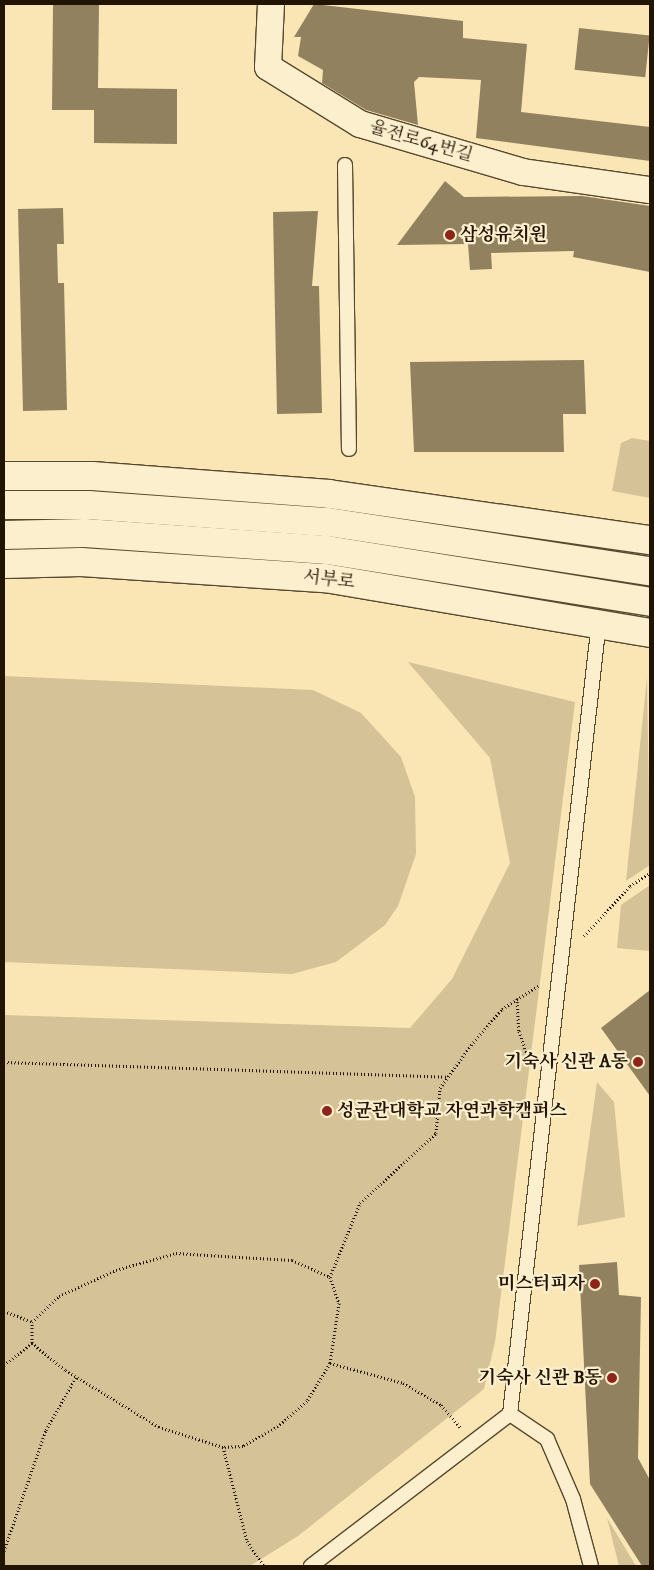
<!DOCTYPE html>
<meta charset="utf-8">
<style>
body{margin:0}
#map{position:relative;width:654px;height:1570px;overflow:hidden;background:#fae6b4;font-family:"IM FELL DW Pica","Noto Serif KR",serif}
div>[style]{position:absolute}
.green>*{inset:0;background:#d5c296}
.building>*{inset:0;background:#92815f;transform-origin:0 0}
.path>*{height:3px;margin-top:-1.5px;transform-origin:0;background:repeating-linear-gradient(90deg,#211402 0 1px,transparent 0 3.5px)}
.roads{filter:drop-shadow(1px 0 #57482e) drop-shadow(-1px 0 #57482e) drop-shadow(0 1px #57482e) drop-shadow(0 -1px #57482e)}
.lane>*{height:14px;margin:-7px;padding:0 7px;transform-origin:7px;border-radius:7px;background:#fcefce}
.street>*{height:26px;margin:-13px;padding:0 13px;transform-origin:13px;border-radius:13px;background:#fcefce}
.secondary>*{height:28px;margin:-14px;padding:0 14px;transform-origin:14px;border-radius:14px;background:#fcefce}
.dots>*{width:14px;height:14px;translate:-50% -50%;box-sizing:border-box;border:2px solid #fcefce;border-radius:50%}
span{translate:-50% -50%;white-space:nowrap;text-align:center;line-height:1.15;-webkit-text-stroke:4.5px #fcefce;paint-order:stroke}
.street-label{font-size:18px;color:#211402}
.poi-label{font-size:18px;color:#211402;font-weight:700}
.left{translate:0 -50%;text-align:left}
.right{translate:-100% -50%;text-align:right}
.frame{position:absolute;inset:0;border:5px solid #211402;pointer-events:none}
</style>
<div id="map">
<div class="green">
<div style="clip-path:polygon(632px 438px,650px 441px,650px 498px,612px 491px,621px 443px)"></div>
<div style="clip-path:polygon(408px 662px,575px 702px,495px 1342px,484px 1389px,298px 1536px,250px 1566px,4px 1566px,4px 1015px,410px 1028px,452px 979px,510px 863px,490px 758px)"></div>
<div style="clip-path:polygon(4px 676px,313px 690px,361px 713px,401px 757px,415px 797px,416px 854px,398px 906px,385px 925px,336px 962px,292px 974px,4px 962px)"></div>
<div style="clip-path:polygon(647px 677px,650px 865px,626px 881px)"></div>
<div style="clip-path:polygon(650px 885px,650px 951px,617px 948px,621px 905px)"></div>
<div style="clip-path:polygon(597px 1082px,614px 1102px,625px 1217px,577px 1226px)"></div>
<div style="clip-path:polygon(607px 1518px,636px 1566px,619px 1566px)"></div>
</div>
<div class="building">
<div style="clip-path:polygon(53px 4px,99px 4px,98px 88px,177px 89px,177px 144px,94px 143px,94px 110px,52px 110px)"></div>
<div style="clip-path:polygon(314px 4px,463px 21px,463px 38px,527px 44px,521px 112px,650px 127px,650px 161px,476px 138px,481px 80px,419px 77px,414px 82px,418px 125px,366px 110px,322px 83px,323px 70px,298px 56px,301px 37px,294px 37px)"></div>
<div style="left:579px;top:28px;width:71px;height:42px;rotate:6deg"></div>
<div style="clip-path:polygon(445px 181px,464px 197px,582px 196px,650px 206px,650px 272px,573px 257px,574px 251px,491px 253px,492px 269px,470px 270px,468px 244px,397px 245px)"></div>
<div style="clip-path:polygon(63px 208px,64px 244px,57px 244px,58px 283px,64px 283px,67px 410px,23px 411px,18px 209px)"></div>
<div style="clip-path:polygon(318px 211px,312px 286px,319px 286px,322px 413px,277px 414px,273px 212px)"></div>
<div style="clip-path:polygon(584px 360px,586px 414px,563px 414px,564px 452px,414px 452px,410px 362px)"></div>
<div style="clip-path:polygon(650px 990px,650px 1096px,601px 1028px)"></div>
<div style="clip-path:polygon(617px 1262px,619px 1295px,641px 1297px,638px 1458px,650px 1480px,650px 1566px,642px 1566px,590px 1484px,579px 1265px)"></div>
</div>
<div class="path">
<div style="left:584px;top:936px;width:68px;rotate:-47.4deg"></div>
<div style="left:630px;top:886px;width:24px;rotate:-33deg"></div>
<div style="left:517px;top:998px;width:33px;rotate:87deg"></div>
<div style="left:519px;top:1031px;width:31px;rotate:71deg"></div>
<div style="left:4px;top:1062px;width:444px;rotate:1.9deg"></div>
<div style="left:330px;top:1277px;width:28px;rotate:71deg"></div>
<div style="left:339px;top:1303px;width:61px;rotate:98.5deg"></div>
<div style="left:330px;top:1363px;width:44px;rotate:121.2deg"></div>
<div style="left:307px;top:1401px;width:38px;rotate:139deg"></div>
<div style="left:278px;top:1426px;width:40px;rotate:150.3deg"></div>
<div style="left:243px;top:1446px;width:20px;rotate:177deg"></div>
<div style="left:223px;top:1447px;width:67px;rotate:-162.6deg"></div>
<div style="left:159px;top:1427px;width:110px;rotate:-148.8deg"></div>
<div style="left:65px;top:1370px;width:43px;rotate:-140.7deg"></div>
<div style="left:32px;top:1343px;width:21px;rotate:-90deg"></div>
<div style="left:32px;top:1322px;width:37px;rotate:-44deg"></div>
<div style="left:59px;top:1296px;width:63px;rotate:-24.5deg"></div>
<div style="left:116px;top:1270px;width:62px;rotate:-15.8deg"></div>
<div style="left:176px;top:1253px;width:116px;rotate:3.5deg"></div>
<div style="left:292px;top:1260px;width:42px;rotate:24.1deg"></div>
<div style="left:330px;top:1277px;width:80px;rotate:-67.9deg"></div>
<div style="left:360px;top:1203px;width:103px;rotate:-42.6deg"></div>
<div style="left:436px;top:1133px;width:45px;rotate:-84.9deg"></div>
<div style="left:440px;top:1088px;width:53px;rotate:-54.2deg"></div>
<div style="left:471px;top:1045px;width:48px;rotate:-49.3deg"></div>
<div style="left:502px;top:1009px;width:43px;rotate:-32.6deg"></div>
<div style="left:4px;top:1311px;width:30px;rotate:21deg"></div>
<div style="left:330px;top:1363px;width:76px;rotate:15.3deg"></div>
<div style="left:403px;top:1383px;width:44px;rotate:30.1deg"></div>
<div style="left:441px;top:1405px;width:30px;rotate:49deg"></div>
<div style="left:4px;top:1365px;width:36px;rotate:-38deg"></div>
<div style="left:223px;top:1447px;width:97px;rotate:75.7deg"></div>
<div style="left:247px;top:1541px;width:30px;rotate:56deg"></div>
<div style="left:4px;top:1551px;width:128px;rotate:-70.9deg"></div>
<div style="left:46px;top:1430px;width:61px;rotate:-60.5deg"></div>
</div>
<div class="roads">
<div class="lane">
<div style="left:345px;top:165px;width:284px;rotate:89.2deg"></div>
<div style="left:510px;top:1414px;width:45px;rotate:34deg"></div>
<div style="left:547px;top:1439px;width:65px;rotate:66.6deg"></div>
<div style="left:573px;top:1499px;width:69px;rotate:75deg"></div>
<div style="left:311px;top:1566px;width:250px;rotate:-37.4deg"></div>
<div style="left:510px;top:1414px;width:797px;rotate:-83.59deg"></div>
</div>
<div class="street">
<div style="left:271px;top:4px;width:63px;rotate:92.7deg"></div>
<div style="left:268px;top:67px;width:108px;rotate:31.8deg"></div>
<div style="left:360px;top:124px;width:170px;rotate:16.4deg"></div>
<div style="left:523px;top:172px;width:128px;rotate:8.1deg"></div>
</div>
<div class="secondary">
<div style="left:4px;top:476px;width:88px"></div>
<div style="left:92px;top:476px;width:238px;rotate:4.3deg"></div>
<div style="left:329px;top:494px;width:324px;rotate:8.2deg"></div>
<div style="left:4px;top:505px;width:84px"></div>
<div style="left:88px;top:505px;width:241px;rotate:4.1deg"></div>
<div style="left:328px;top:522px;width:326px;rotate:8.7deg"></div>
<div style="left:4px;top:535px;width:81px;rotate:-1.4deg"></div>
<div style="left:85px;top:533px;width:243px;rotate:4deg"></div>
<div style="left:327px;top:550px;width:327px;rotate:9.1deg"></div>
<div style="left:4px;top:564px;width:77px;rotate:-1.5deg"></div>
<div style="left:81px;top:562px;width:245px;rotate:3.8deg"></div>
<div style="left:325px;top:578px;width:330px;rotate:9.6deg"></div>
</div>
</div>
<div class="dots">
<div style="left:450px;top:235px;background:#8f2418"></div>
<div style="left:638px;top:1062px;background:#8f2418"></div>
<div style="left:327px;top:1111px;background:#8f2418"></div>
<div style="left:595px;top:1284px;background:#8f2418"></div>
<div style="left:612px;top:1378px;background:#8f2418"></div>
</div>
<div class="street-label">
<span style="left:421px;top:142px;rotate:16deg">율전로64번길</span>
<span style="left:329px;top:580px;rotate:7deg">서부로</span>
</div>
<div class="poi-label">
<span class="left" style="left:460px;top:235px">삼성유치원</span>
<span class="right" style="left:628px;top:1062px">기숙사 신관 A동</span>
<span class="left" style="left:337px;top:1111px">성균관대학교 자연과학캠퍼스</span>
<span class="right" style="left:585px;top:1284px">미스터피자</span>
<span class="right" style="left:602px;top:1378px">기숙사 신관 B동</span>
</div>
<div class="frame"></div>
</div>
